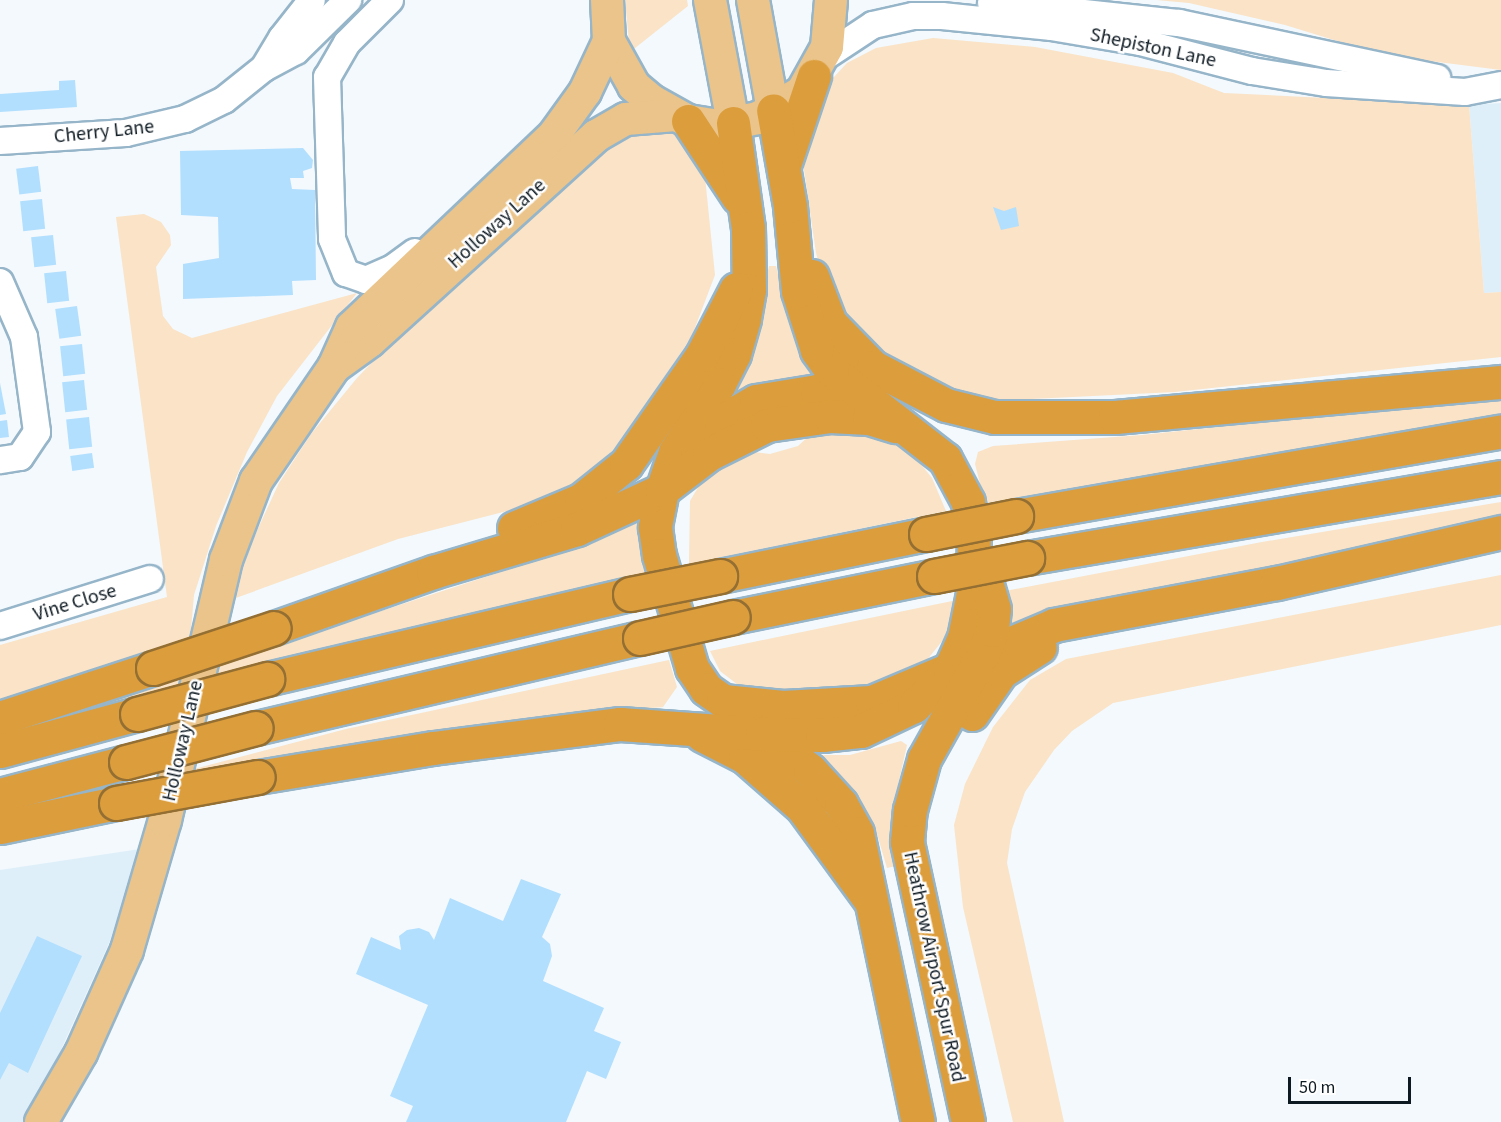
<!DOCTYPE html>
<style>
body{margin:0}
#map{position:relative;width:1501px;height:1122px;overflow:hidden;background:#f3f9fd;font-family:"Source Sans 3",sans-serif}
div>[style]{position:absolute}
.built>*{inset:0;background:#dfeff9}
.green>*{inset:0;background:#fae3c6}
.building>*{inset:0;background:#b2dffe;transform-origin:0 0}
.roads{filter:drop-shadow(2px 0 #96b5c9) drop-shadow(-2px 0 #96b5c9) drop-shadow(0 2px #96b5c9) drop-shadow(0 -2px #96b5c9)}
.minor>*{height:26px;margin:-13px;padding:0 13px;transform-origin:13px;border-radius:13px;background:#fff}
.major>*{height:32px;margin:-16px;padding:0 16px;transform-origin:16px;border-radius:16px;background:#eac48a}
.highway>*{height:33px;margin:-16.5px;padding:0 16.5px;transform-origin:16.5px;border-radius:16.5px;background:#dc9d3c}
.bridges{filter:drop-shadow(2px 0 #946f33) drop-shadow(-2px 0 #946f33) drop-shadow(0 2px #946f33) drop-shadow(0 -2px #946f33)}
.highway-bridge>*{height:33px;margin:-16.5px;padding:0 16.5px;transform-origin:16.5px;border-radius:16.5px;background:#dc9d3c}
span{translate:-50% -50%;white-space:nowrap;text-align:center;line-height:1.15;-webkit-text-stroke:5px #fff;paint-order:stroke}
.street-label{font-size:20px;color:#0e1a22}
.scale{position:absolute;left:1288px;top:1077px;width:123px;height:27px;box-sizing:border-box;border:3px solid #0e1a22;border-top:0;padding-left:8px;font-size:18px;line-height:21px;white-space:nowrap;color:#0e1a22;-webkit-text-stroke:4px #fff;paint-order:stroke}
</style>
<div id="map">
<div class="built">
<div style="clip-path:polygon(1501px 103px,1501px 292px,1484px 293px,1469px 105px)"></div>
<div style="clip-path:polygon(140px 849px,110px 941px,51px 1072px,23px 1122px,0 1122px,0 870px)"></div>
</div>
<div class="green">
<div style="clip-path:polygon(687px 0,688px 6px,630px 52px,625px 0)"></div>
<div style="clip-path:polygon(1157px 0,1501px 0,1501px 70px,1383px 55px,1285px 25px,1189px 3px)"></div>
<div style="clip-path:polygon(933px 38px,1035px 47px,1173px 73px,1224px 93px,1469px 105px,1484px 293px,1501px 292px,1501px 357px,1175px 392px,972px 402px,861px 345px,828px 295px,816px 253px,802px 156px,820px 92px,847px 63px,876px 48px)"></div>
<div style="clip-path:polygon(668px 130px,685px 135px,714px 174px,705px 177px,715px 275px,691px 338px,621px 441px,593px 471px,570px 488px,523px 507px,398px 539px,233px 599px,249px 548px,279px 483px,311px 434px,357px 378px,458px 274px,621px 133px)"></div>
<div style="clip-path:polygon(144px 214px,161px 222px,170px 235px,171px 245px,156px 267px,163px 316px,173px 329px,192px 338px,357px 293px,277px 396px,247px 452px,216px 526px,194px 595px,190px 640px,0 704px,0 645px,167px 597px,116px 217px)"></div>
<div style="clip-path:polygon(769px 266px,776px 266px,786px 306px,828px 378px,728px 399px,753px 339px)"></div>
<div style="clip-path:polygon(1501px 397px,1501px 417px,985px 503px,975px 464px,978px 452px,993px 446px,1142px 435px)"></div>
<div style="clip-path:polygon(834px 431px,869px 433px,893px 442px,915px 457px,932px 478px,946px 511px,689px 564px,690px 501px,703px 479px,721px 462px,746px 451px,770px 454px,798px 446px,810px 435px)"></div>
<div style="clip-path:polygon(1501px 502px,1501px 523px,1006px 632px,1005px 591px,1262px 542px)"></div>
<div style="clip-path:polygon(644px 517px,647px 573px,325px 647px,75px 711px,568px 550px)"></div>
<div style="clip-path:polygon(1501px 575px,1501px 625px,1113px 703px,1072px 731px,1054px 750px,1025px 792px,1012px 829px,1007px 863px,1064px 1122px,1013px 1122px,963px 907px,954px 825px,965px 784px,993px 727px,1030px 680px,1066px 659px)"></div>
<div style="clip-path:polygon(962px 599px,952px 629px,926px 661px,871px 692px,746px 691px,720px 671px,710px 651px)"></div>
<div style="clip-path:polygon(669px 660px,677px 687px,663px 707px,592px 713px,114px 790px,346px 729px)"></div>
<div style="clip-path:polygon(901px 741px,907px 745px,897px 790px,896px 866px,887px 868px,877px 834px,863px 809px,819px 755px,850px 755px)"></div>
</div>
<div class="building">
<div style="clip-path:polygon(75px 80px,77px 107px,0 112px,0 94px,59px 90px,59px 81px)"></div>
<div style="clip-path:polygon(303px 148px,313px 160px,312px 168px,303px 171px,304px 178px,290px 178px,292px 189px,315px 190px,316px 280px,292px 281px,293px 295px,183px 299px,183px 264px,219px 258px,218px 217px,181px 215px,180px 151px)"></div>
<div style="left:38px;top:166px;width:26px;height:22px;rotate:83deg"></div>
<div style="left:42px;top:199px;width:30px;height:22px;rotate:84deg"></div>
<div style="clip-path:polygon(993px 207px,1004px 211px,1016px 207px,1019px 226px,1001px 230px)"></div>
<div style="left:53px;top:235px;width:30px;height:22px;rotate:84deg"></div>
<div style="left:66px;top:271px;width:30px;height:22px;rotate:84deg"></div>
<div style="left:77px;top:306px;width:30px;height:22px;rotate:82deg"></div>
<div style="left:82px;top:344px;width:30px;height:22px;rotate:84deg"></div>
<div style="left:84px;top:380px;width:30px;height:22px;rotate:84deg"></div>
<div style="clip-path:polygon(0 383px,6px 414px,0 415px)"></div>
<div style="left:89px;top:417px;width:30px;height:23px;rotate:84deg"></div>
<div style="clip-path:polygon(7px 420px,9px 437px,0 438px,0 421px)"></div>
<div style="left:92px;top:453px;width:15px;height:22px;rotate:82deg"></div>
<div style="clip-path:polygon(521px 879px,561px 894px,542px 937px,550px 944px,552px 956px,543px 981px,604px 1008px,594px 1031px,621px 1042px,606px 1079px,587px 1071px,566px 1122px,406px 1122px,413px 1106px,390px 1096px,428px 1005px,356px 974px,371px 937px,401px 950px,399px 936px,407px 930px,419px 928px,429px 932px,434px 940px,450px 898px,503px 921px)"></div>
<div style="clip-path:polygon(37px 936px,82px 956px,28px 1073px,9px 1063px,0 1080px,0 1013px)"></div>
</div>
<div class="roads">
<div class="minor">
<div style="left:390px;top:0;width:61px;rotate:135deg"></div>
<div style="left:347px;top:43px;width:39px;rotate:120deg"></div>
<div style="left:327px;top:77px;width:162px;rotate:88.2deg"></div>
<div style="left:332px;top:239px;width:37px;rotate:68deg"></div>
<div style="left:346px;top:273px;width:21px;rotate:19deg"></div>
<div style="left:366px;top:280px;width:30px;rotate:-24deg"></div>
<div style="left:393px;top:268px;width:27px;rotate:-36deg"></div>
<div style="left:991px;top:3px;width:189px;rotate:6.1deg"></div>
<div style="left:1179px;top:23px;width:264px;rotate:12deg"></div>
<div style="left:823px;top:58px;width:60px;rotate:-33.4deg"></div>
<div style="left:873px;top:25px;width:41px;rotate:-12.7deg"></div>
<div style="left:913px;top:16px;width:29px"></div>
<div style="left:942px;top:16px;width:110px;rotate:5.8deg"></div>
<div style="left:1051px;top:27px;width:90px;rotate:9.6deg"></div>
<div style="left:1140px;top:42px;width:116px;rotate:14.5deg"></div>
<div style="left:1252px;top:71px;width:75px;rotate:9.2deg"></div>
<div style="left:1326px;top:83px;width:139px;rotate:3.7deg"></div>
<div style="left:1465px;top:92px;width:37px;rotate:-11deg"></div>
<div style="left:264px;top:68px;width:35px;rotate:-59deg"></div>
<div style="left:282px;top:38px;width:48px;rotate:-51.7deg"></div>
<div style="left:0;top:141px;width:126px;rotate:-3.6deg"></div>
<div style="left:126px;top:133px;width:61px;rotate:-13.3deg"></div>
<div style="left:185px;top:119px;width:43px;rotate:-26deg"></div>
<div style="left:224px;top:100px;width:51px;rotate:-38.7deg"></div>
<div style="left:264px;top:68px;width:36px;rotate:-28deg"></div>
<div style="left:296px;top:51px;width:73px;rotate:-44.4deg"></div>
<div style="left:0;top:282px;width:60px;rotate:66.4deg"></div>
<div style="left:24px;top:337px;width:96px;rotate:82.2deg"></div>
<div style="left:37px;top:432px;width:30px;rotate:124deg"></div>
<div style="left:20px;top:457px;width:20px;rotate:171deg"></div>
<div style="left:0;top:626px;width:157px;rotate:-17.4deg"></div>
</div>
<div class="major">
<div style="left:607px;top:0;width:41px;rotate:87.2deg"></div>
<div style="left:609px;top:41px;width:51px;rotate:60.9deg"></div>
<div style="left:634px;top:86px;width:23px;rotate:40deg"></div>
<div style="left:652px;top:101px;width:41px;rotate:29.1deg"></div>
<div style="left:688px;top:121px;width:30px;rotate:9deg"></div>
<div style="left:718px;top:126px;width:41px;rotate:-11.3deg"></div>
<div style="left:758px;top:118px;width:51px;rotate:-30.6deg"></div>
<div style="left:802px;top:92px;width:51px;rotate:-60.9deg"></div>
<div style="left:827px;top:47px;width:47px;rotate:-85.1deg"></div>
<div style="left:710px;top:0;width:125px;rotate:79.4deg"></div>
<div style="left:753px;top:0;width:112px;rotate:79.7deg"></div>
<div style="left:334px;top:367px;width:44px;rotate:-35.8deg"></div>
<div style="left:370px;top:341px;width:305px;rotate:-42.2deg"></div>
<div style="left:596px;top:136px;width:34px;rotate:-30deg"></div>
<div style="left:626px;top:119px;width:50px;rotate:-4.6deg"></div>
<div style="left:41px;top:1122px;width:80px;rotate:-59.9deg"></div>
<div style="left:81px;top:1053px;width:113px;rotate:-65.9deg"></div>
<div style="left:127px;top:950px;width:135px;rotate:-73.7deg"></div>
<div style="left:165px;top:820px;width:267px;rotate:-76.8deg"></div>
<div style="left:226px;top:560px;width:85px;rotate:-69.2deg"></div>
<div style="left:256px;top:481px;width:138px;rotate:-55.6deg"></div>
<div style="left:334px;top:367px;width:44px;rotate:-65.8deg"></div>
<div style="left:352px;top:327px;width:279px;rotate:-43.5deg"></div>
<div style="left:554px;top:135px;width:53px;rotate:-54.2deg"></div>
<div style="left:585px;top:92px;width:56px;rotate:-64.8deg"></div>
</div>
<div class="highway">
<div style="left:688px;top:121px;width:91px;rotate:56.7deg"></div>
<div style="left:733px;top:123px;width:106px;rotate:81.9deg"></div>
<div style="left:748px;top:228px;width:62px;rotate:89.1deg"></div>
<div style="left:749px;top:290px;width:29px;rotate:100deg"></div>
<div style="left:744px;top:319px;width:36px;rotate:106deg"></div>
<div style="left:734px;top:354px;width:34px;rotate:117deg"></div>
<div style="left:719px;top:384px;width:81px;rotate:122.9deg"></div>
<div style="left:675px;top:452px;width:40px;rotate:108.9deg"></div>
<div style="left:662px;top:490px;width:38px;rotate:101deg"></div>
<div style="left:655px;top:527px;width:28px;rotate:82deg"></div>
<div style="left:659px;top:555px;width:118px;rotate:73.7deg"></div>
<div style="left:692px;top:668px;width:25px;rotate:56deg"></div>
<div style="left:706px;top:689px;width:21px;rotate:35deg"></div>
<div style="left:723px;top:701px;width:60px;rotate:5.7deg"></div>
<div style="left:783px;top:707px;width:89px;rotate:-3.2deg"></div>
<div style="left:872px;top:702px;width:198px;rotate:-22.9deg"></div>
<div style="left:1054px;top:625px;width:227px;rotate:-10.7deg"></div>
<div style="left:1277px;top:583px;width:230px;rotate:-12.8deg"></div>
<div style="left:784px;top:165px;width:94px;rotate:-71.4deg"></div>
<div style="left:812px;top:276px;width:50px;rotate:69deg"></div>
<div style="left:830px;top:323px;width:62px;rotate:45.7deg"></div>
<div style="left:873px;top:367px;width:82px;rotate:27.5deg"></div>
<div style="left:946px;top:405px;width:50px;rotate:13.8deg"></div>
<div style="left:995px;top:417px;width:120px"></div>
<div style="left:1115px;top:417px;width:388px;rotate:-5.2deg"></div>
<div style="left:697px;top:452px;width:39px;rotate:-52deg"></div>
<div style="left:721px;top:421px;width:40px;rotate:-29.7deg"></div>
<div style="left:756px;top:401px;width:62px;rotate:-9.3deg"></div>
<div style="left:817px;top:391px;width:48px;rotate:3.6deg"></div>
<div style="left:1016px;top:516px;width:492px;rotate:-9.9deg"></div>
<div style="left:514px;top:528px;width:73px;rotate:-22.7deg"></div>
<div style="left:581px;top:500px;width:58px;rotate:-38.7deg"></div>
<div style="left:626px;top:464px;width:133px;rotate:-55.1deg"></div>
<div style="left:702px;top:355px;width:74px;rotate:-62.7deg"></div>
<div style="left:1027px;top:558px;width:481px;rotate:-9.7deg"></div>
<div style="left:720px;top:576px;width:210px;rotate:-11.5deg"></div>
<div style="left:733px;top:617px;width:205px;rotate:-11.5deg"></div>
<div style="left:274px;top:628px;width:169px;rotate:-19.4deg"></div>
<div style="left:433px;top:572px;width:150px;rotate:-16.6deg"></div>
<div style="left:577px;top:529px;width:94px;rotate:-24.6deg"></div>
<div style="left:662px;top:490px;width:59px;rotate:-37.5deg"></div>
<div style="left:709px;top:454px;width:65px;rotate:-26.6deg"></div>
<div style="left:767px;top:425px;width:64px;rotate:-8.1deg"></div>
<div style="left:830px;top:416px;width:39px;rotate:3deg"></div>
<div style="left:869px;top:418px;width:28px;rotate:17deg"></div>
<div style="left:267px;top:679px;width:373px;rotate:-13.2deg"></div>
<div style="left:972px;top:714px;width:51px;rotate:-55.4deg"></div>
<div style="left:1001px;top:672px;width:46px;rotate:-32.7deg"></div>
<div style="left:0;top:718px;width:161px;rotate:-18.1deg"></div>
<div style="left:256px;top:728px;width:394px;rotate:-13.2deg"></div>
<div style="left:758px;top:731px;width:65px;rotate:36.9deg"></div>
<div style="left:810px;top:770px;width:46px;rotate:47.6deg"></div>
<div style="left:841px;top:804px;width:33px;rotate:61deg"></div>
<div style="left:857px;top:833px;width:295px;rotate:78.1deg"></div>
<div style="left:702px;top:735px;width:48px;rotate:27.1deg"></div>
<div style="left:745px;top:757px;width:76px;rotate:41.3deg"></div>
<div style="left:802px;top:807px;width:115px;rotate:53.8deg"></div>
<div style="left:0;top:751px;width:142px;rotate:-15.1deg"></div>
<div style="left:258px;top:777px;width:177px;rotate:-9.4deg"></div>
<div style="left:433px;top:748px;width:189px;rotate:-7.3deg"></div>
<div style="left:620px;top:724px;width:142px;rotate:4deg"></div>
<div style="left:762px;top:734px;width:60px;rotate:1deg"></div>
<div style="left:822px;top:735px;width:39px;rotate:-6deg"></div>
<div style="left:861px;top:731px;width:59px;rotate:-25.3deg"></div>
<div style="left:914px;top:706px;width:52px;rotate:-45.8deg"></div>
<div style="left:950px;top:669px;width:34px;rotate:-66deg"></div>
<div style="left:964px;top:638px;width:46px;rotate:-78.7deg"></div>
<div style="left:973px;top:593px;width:62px;rotate:-89.1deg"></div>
<div style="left:974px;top:531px;width:30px;rotate:-102deg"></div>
<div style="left:968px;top:502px;width:49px;rotate:-118.1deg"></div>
<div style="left:945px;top:459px;width:143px;rotate:-142.1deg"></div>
<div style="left:832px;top:371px;width:26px;rotate:-126deg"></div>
<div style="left:817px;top:350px;width:62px;rotate:-107.9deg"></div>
<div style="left:798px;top:291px;width:85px;rotate:-95.4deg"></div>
<div style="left:790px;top:206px;width:97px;rotate:-100deg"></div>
<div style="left:0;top:795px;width:130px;rotate:-14.7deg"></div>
<div style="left:0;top:827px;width:118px;rotate:-11.7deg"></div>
<div style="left:968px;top:1122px;width:287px;rotate:-102.3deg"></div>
<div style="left:907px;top:842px;width:32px;rotate:-85deg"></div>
<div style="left:910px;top:810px;width:53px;rotate:-74.6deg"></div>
<div style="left:924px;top:759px;width:120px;rotate:-60.7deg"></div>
<div style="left:983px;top:654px;width:26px;rotate:-69deg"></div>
<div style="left:992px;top:630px;width:21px;rotate:-85deg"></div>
<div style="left:994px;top:609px;width:47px;rotate:-106.1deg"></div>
</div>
</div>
<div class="bridges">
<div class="highway-bridge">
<div style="left:926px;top:534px;width:92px;rotate:-11.3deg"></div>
<div style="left:934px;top:576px;width:95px;rotate:-11deg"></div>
<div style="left:630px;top:594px;width:92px;rotate:-11.3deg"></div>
<div style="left:640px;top:638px;width:95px;rotate:-12.7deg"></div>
<div style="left:153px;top:668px;width:127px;rotate:-18.3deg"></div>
<div style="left:137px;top:714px;width:135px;rotate:-15.1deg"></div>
<div style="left:126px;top:762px;width:134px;rotate:-14.7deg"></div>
<div style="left:116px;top:803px;width:144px;rotate:-10.4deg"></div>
</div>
</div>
<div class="street-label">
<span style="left:1153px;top:48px;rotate:12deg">Shepiston Lane</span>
<span style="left:104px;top:132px;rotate:-6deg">Cherry Lane</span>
<span style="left:497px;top:224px;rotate:-42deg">Holloway Lane</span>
<span style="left:75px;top:603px;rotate:-17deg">Vine Close</span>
<span style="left:183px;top:741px;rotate:-77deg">Holloway Lane</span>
<span style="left:934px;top:967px;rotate:78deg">Heathrow Airport Spur Road</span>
</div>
<div class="scale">50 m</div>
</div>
